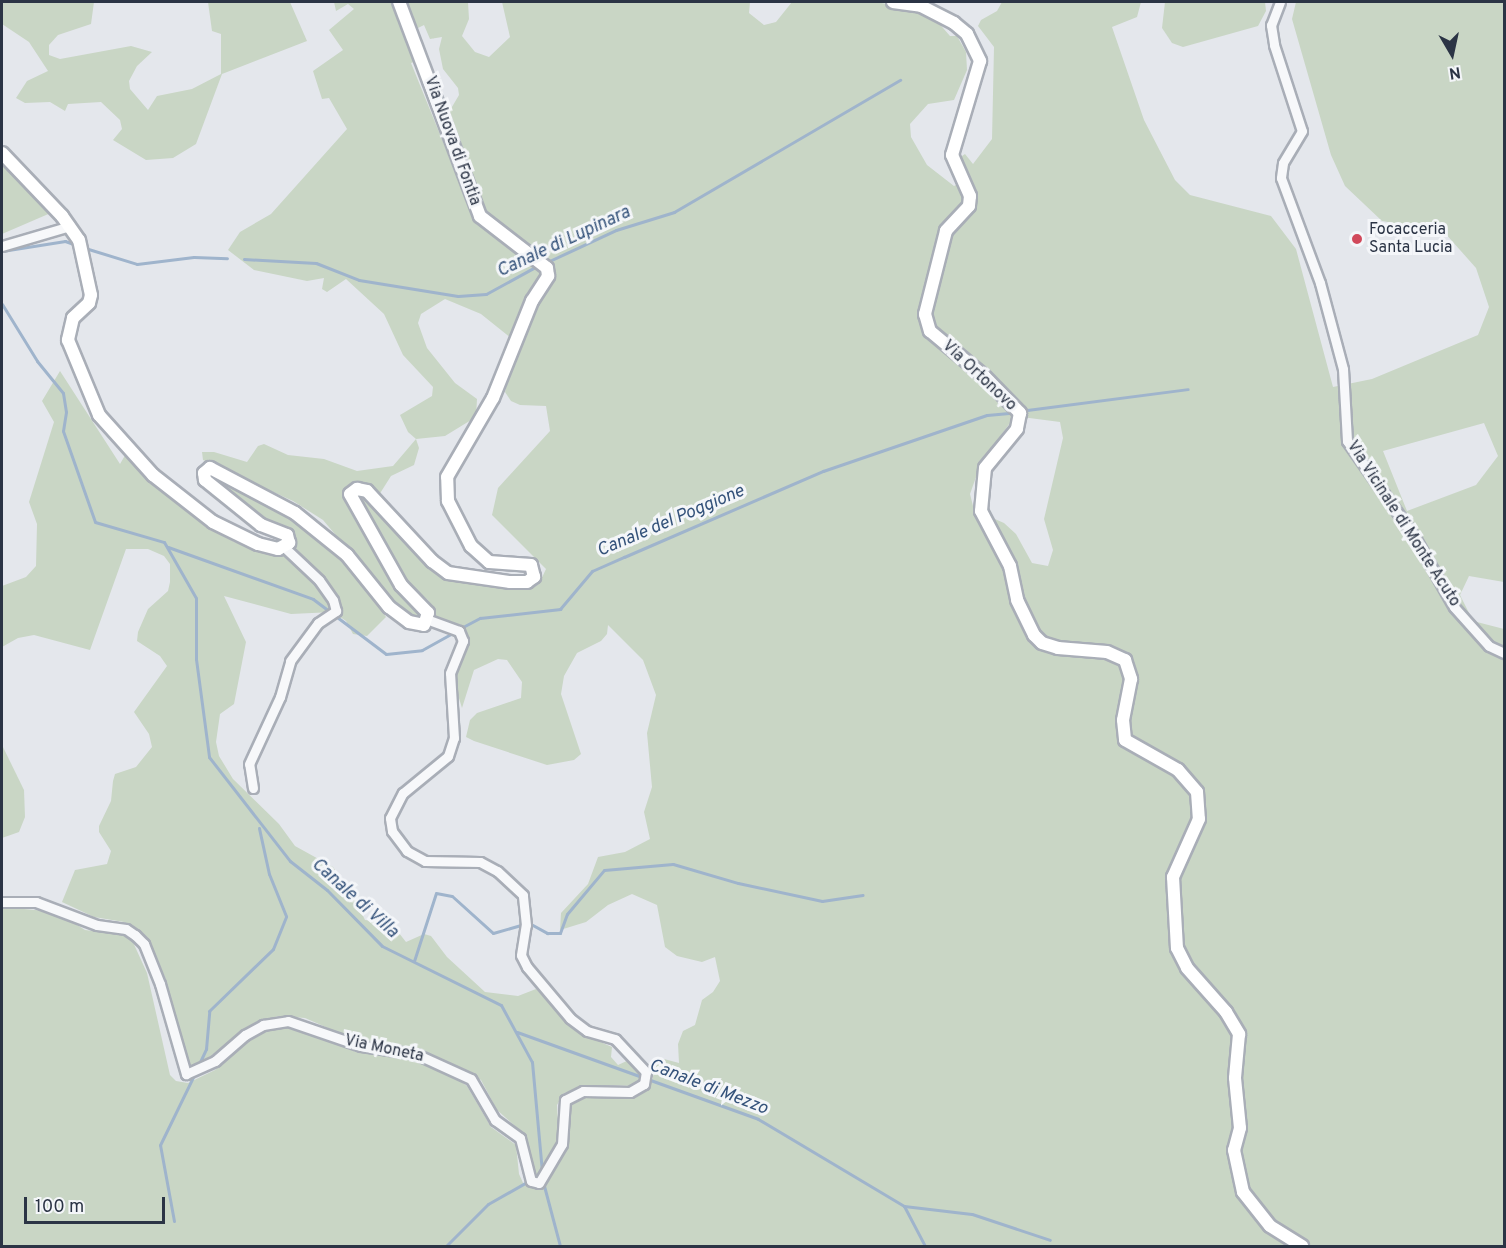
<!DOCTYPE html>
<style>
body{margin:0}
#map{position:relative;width:1506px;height:1248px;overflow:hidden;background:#e4e7ec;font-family:Overpass,sans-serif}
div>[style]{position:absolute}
.green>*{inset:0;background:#c9d6c5}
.stream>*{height:3px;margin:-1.5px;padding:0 1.5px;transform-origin:1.5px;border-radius:1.5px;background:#9fb4cc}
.roads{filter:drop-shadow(2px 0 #a9aeb7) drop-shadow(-2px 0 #a9aeb7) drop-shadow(0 2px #a9aeb7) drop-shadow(0 -2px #a9aeb7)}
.street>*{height:9px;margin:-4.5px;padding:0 4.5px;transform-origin:4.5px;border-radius:4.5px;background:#f7f8fa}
.secondary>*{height:12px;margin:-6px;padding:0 6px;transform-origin:6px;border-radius:6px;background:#fff}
.dots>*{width:16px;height:16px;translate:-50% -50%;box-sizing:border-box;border:3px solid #f4f6f9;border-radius:50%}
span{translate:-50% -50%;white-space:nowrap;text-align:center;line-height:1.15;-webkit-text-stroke:6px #f4f6f9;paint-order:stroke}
.street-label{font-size:16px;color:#2b3445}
.poi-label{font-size:16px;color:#2b3445}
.left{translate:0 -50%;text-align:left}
.water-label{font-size:18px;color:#34527a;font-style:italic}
.frame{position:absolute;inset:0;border:3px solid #2b3445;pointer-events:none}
.north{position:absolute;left:1422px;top:24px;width:60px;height:60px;-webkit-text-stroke:4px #f4f6f9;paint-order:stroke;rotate:171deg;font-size:16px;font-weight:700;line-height:24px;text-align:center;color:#2b3445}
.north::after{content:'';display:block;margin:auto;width:21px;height:27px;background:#2b3445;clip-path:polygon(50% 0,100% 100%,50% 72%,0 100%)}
.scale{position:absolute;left:24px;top:1197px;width:141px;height:27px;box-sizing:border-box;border:3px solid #2b3445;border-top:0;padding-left:8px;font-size:18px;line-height:21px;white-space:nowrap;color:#2b3445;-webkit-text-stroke:4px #f4f6f9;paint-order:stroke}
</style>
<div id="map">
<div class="green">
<div style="clip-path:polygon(2px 2px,94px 2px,91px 24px,58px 35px,49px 45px,49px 55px,60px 59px,131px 46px,152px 52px,137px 66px,129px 81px,130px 89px,148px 110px,157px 96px,192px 89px,221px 74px,221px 34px,212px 31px,208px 2px,290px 2px,307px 41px,222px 74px,196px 144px,173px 158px,146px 160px,113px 140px,122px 129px,120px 120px,101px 102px,68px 104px,65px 111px,50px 102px,25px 103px,16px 98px,27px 81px,48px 71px,29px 42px,2px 24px)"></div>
<div style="clip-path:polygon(evenodd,334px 2px,395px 2px,419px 60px,411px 63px,450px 159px,454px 154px,449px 112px,459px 95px,458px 88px,443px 69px,439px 49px,442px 37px,430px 39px,424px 25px,418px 28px,405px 2px,468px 2px,469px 19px,462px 36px,475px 52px,489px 57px,510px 37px,502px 2px,750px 2px,749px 13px,764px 25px,776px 22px,792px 2px,876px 2px,909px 8px,937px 21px,950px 36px,957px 36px,966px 52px,967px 70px,954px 100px,928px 104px,910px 124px,911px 137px,927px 165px,954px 186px,960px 183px,959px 158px,965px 154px,973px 164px,992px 139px,994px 47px,978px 26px,981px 20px,997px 11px,1002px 2px,1141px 2px,1137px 17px,1112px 27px,1144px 120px,1175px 180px,1190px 195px,1271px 216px,1296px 249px,1333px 387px,1372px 379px,1478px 335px,1489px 307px,1476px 268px,1444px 232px,1382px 221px,1345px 186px,1331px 155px,1292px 19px,1296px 2px,1504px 2px,1504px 582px,1469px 576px,1460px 595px,1473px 621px,1504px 629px,1504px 1246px,2px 1246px,2px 907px,57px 912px,85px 930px,122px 935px,132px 940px,147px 973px,170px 1075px,176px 1081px,188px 1083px,215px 1070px,243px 1044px,273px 1027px,298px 1026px,356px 1052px,397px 1057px,442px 1069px,467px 1086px,491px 1127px,516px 1145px,519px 1174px,524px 1185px,531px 1188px,544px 1185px,565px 1147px,569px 1108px,576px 1098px,631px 1096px,650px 1087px,657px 1062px,664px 1059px,679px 1063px,678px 1044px,683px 1031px,695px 1025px,702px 1000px,713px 992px,720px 981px,715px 957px,702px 962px,677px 956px,665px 947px,657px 905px,632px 894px,608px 905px,586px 922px,560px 930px,561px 913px,588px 884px,598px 857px,625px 852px,650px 839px,644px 812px,652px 787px,647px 733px,656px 695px,643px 660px,608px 625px,607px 634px,601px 641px,577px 653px,564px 676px,561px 694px,581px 754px,574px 760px,547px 765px,474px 741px,466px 737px,470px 720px,477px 713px,521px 698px,522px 682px,507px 660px,498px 659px,474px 670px,462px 708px,454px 682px,466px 639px,436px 620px,428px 600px,405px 582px,359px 503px,361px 498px,367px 500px,421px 560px,439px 573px,484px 585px,531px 589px,539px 584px,546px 569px,492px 515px,498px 488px,550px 431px,546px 406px,520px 405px,511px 401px,505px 392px,516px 347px,511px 338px,481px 314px,445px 299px,421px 314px,418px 323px,427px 348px,455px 383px,477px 399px,476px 417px,445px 436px,416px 439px,419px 448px,414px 465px,391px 476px,379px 495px,346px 493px,347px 506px,380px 563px,420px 615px,414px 618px,379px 586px,323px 520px,293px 501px,203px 460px,202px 452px,214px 452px,247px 462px,258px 446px,264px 444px,288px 455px,324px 459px,357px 471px,393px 466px,416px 439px,408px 432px,400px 415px,432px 396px,433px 387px,403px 355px,384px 314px,346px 279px,327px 292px,322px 289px,324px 278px,307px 281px,254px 270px,228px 250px,240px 232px,271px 214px,347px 129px,329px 98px,322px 99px,313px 71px,343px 50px,329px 30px,354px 9px,348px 4px,336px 11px,334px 2px,1015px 416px,1060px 422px,1063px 438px,1044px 519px,1053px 550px,1048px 566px,1032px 563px,1016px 534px,1004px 523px,974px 510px,970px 494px,981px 463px,1015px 416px,334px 2px,1484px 423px,1498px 456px,1476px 485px,1407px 511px,1383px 451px,1484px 423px)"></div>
<div style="clip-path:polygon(1165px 2px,1265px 2px,1266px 11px,1258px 26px,1183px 47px,1172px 43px,1162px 28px)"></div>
<div style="clip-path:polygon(2px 158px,53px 212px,2px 234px)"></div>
<div style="clip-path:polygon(60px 371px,120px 464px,127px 452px,189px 510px,234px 542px,286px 554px,294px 546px,217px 480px,274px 507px,322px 539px,348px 563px,386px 617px,367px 636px,353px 634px,346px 621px,333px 612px,291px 614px,224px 596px,246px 642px,234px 704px,220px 714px,216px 742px,219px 756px,233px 779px,279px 824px,295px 846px,333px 867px,351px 891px,365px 920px,391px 923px,406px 942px,424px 934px,431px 936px,447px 957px,485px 992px,518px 996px,536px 989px,577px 1032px,612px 1047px,611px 1057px,618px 1065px,631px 1059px,642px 1073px,635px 1086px,602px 1085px,564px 1093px,557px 1105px,559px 1141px,538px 1177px,534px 1176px,525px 1135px,497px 1110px,481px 1080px,425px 1051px,353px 1039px,305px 1018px,279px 1016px,256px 1022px,196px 1067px,189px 1067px,165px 977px,143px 933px,124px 922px,94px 917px,62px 902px,75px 870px,107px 864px,111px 851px,99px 832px,99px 826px,111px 801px,113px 781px,115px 774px,136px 767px,152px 747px,149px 734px,134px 712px,167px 666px,160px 656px,137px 641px,138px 632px,148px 609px,168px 591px,170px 582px,170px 564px,164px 556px,148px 549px,126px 549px,90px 650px,34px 635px,18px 638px,2px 647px,2px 586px,26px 577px,36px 566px,37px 524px,29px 502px,54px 422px,42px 401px)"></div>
<div style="clip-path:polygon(2px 745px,24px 790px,25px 817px,19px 832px,2px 838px)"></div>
</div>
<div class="stream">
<div style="left:85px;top:248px;width:54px;rotate:17.1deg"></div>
<div style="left:137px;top:264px;width:57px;rotate:-7deg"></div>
<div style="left:194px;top:257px;width:33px;rotate:2deg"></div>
<div style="left:2px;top:251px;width:64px;rotate:-9deg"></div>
<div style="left:65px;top:241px;width:12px;rotate:20deg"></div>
<div style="left:244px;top:259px;width:72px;rotate:3.2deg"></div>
<div style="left:316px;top:263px;width:46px;rotate:21.6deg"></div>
<div style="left:359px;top:280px;width:100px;rotate:9.2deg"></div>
<div style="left:458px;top:296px;width:28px;rotate:-4deg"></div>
<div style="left:486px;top:294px;width:60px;rotate:-28.7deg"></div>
<div style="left:545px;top:263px;width:78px;rotate:-24.9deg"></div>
<div style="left:616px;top:230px;width:61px;rotate:-17.2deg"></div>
<div style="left:674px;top:212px;width:262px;rotate:-30.3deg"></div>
<div style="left:2px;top:304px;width:67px;rotate:58.4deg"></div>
<div style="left:37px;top:361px;width:41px;rotate:50.9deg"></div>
<div style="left:63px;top:393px;width:19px;rotate:81deg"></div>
<div style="left:66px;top:412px;width:19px;rotate:99deg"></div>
<div style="left:63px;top:431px;width:96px;rotate:70.6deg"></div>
<div style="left:95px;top:522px;width:72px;rotate:16.2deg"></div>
<div style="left:164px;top:542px;width:64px;rotate:60.3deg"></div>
<div style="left:196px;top:598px;width:61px;rotate:90deg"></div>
<div style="left:196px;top:659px;width:99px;rotate:82.4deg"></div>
<div style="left:209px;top:757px;width:132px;rotate:52.1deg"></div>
<div style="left:290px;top:861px;width:47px;rotate:38.1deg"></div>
<div style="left:327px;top:890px;width:78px;rotate:45.5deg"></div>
<div style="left:382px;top:946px;width:133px;rotate:26.4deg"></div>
<div style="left:501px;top:1005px;width:65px;rotate:61.5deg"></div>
<div style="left:532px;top:1062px;width:110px;rotate:84.8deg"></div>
<div style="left:1027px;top:410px;width:162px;rotate:-7.4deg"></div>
<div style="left:168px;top:547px;width:154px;rotate:19.7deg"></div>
<div style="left:313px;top:599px;width:91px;rotate:37deg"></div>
<div style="left:386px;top:654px;width:36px;rotate:-6deg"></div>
<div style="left:422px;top:650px;width:35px;rotate:-29deg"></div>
<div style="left:459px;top:629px;width:24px;rotate:-28deg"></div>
<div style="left:480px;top:618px;width:81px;rotate:-6.4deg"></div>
<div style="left:560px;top:609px;width:50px;rotate:-49.9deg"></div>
<div style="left:592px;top:571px;width:35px;rotate:-24deg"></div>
<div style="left:624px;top:557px;width:217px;rotate:-23.4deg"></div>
<div style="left:823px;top:471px;width:173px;rotate:-18.9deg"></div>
<div style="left:987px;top:415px;width:22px;rotate:-5deg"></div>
<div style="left:414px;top:961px;width:71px;rotate:-72.1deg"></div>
<div style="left:436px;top:893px;width:16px;rotate:11deg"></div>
<div style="left:452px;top:896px;width:55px;rotate:42.1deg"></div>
<div style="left:493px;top:933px;width:37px;rotate:-16deg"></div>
<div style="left:529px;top:923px;width:21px;rotate:29deg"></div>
<div style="left:547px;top:933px;width:13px"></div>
<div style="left:560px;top:933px;width:20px;rotate:-70deg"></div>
<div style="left:567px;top:914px;width:57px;rotate:-49.9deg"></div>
<div style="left:604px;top:870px;width:69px;rotate:-5deg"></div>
<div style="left:673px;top:864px;width:68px;rotate:16.3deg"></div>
<div style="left:738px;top:883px;width:86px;rotate:12.1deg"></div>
<div style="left:822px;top:901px;width:41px;rotate:-8.3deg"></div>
<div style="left:517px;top:1032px;width:256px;rotate:19.8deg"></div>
<div style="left:758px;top:1119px;width:170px;rotate:30.8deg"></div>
<div style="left:904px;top:1206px;width:45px;rotate:62.3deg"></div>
<div style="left:199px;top:1064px;width:17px;rotate:-65deg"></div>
<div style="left:206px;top:1049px;width:38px;rotate:-85deg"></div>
<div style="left:209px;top:1011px;width:89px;rotate:-44.1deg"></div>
<div style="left:273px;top:949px;width:35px;rotate:-68deg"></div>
<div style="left:286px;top:916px;width:45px;rotate:-112deg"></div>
<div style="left:269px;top:874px;width:47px;rotate:-102.3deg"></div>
<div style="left:543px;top:1182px;width:66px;rotate:75.1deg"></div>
<div style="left:904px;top:1206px;width:68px;rotate:6.7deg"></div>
<div style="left:972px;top:1214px;width:82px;rotate:18.4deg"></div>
<div style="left:174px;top:1221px;width:77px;rotate:-100.4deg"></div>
<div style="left:160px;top:1145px;width:80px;rotate:-64.1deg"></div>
<div style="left:446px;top:1246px;width:59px;rotate:-45deg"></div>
<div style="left:488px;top:1204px;width:59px;rotate:-29.6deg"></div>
</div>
<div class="roads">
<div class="street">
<div style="left:1280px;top:2px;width:25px;rotate:111deg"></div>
<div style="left:1271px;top:25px;width:20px;rotate:81deg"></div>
<div style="left:1274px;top:45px;width:90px;rotate:72deg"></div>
<div style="left:1302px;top:131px;width:37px;rotate:121deg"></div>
<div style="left:1283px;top:163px;width:15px;rotate:98deg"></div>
<div style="left:1281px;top:178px;width:112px;rotate:69.6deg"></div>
<div style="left:1320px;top:283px;width:89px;rotate:75deg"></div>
<div style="left:1343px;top:369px;width:72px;rotate:86.8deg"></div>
<div style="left:1347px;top:441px;width:116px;rotate:54.8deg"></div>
<div style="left:1414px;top:536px;width:81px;rotate:60.6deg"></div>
<div style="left:1454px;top:607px;width:52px;rotate:48.1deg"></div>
<div style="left:1489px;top:646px;width:17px;rotate:25deg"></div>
<div style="left:2px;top:246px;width:71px;rotate:-16.4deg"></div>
<div style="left:253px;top:788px;width:24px;rotate:-99deg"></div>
<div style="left:249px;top:764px;width:74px;rotate:-65.2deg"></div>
<div style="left:280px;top:697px;width:37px;rotate:-74deg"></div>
<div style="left:290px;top:661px;width:47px;rotate:-53.6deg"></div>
<div style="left:318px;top:623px;width:22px;rotate:-34deg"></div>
<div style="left:336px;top:611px;width:11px;rotate:-105deg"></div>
<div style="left:333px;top:600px;width:24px;rotate:-125deg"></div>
<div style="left:319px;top:580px;width:47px;rotate:-136.7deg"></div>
<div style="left:2px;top:902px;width:34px"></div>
<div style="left:36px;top:902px;width:65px;rotate:20.7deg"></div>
<div style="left:97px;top:925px;width:29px;rotate:8deg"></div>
<div style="left:126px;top:929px;width:11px;rotate:34deg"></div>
<div style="left:135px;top:935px;width:13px;rotate:45deg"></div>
<div style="left:144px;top:944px;width:43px;rotate:68.2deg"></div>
<div style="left:160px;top:984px;width:94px;rotate:73.9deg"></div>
<div style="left:186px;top:1074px;width:32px;rotate:-24deg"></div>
<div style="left:215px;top:1061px;width:40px;rotate:-41deg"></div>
<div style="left:245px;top:1035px;width:21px;rotate:-29deg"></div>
<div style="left:263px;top:1025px;width:25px;rotate:-9deg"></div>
<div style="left:288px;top:1021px;width:77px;rotate:18.9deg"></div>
<div style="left:361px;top:1046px;width:56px;rotate:8.3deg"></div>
<div style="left:416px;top:1054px;width:60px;rotate:24.4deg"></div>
<div style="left:471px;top:1079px;width:48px;rotate:59.7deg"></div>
<div style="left:495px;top:1120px;width:31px;rotate:36deg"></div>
<div style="left:520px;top:1138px;width:44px;rotate:75.7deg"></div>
<div style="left:531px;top:1181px;width:8px;rotate:14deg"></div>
<div style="left:539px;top:1183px;width:45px;rotate:-59.5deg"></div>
<div style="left:562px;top:1144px;width:44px;rotate:-86.1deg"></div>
<div style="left:565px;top:1100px;width:20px;rotate:-27deg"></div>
<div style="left:583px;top:1091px;width:47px;rotate:1.2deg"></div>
<div style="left:630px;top:1092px;width:16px;rotate:-30deg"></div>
<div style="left:644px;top:1084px;width:12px;rotate:-81deg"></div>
<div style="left:646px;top:1072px;width:45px;rotate:-133.2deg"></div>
<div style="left:615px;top:1039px;width:29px;rotate:-164deg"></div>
<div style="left:587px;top:1031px;width:21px;rotate:-143deg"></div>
<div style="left:570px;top:1018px;width:67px;rotate:-130.1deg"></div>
<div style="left:527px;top:967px;width:13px;rotate:-117deg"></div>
<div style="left:521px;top:955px;width:30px;rotate:-81deg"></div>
<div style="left:526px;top:925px;width:30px;rotate:-96deg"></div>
<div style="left:523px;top:895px;width:35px;rotate:-137deg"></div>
<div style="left:497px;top:871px;width:19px;rotate:-152deg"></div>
<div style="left:480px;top:862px;width:55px;rotate:-179deg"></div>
<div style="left:425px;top:861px;width:21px;rotate:-151deg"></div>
<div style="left:407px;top:851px;width:25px;rotate:-127deg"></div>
<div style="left:392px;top:831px;width:13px;rotate:-99deg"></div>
<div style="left:390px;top:818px;width:28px;rotate:-63deg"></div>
<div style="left:403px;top:793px;width:58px;rotate:-39.4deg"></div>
<div style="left:448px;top:756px;width:19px;rotate:-72deg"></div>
<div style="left:454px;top:738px;width:65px;rotate:-93.5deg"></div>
<div style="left:450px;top:673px;width:35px;rotate:-68deg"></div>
<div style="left:463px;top:641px;width:11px;rotate:-112deg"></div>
<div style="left:459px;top:631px;width:32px;rotate:-160deg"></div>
</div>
<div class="secondary">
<div style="left:893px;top:2px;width:28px;rotate:8deg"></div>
<div style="left:921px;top:6px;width:37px;rotate:27deg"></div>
<div style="left:954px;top:23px;width:17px;rotate:40deg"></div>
<div style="left:967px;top:34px;width:30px;rotate:64deg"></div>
<div style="left:980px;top:61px;width:98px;rotate:106.6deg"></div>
<div style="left:952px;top:155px;width:45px;rotate:66.3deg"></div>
<div style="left:970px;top:196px;width:10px;rotate:96deg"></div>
<div style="left:969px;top:206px;width:34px;rotate:133deg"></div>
<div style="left:946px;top:231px;width:86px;rotate:104.2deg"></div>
<div style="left:925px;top:314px;width:18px;rotate:74deg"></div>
<div style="left:930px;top:331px;width:70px;rotate:39.8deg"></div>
<div style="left:984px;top:376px;width:52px;rotate:45.8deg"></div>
<div style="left:1020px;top:413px;width:16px;rotate:101deg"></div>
<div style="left:1017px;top:429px;width:50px;rotate:129.4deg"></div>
<div style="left:985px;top:468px;width:43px;rotate:95.3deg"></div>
<div style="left:981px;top:511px;width:62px;rotate:62.2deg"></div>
<div style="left:1010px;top:566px;width:35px;rotate:78deg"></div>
<div style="left:1017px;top:600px;width:39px;rotate:64deg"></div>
<div style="left:1034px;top:635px;width:11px;rotate:45deg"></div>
<div style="left:1042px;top:643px;width:17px;rotate:17deg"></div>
<div style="left:1058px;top:648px;width:49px;rotate:4.7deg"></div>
<div style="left:1107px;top:652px;width:20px;rotate:24deg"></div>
<div style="left:1125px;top:660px;width:20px;rotate:72deg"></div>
<div style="left:1131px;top:679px;width:42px;rotate:101deg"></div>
<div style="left:1123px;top:720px;width:20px;rotate:84deg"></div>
<div style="left:1125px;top:740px;width:61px;rotate:29.5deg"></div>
<div style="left:1178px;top:770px;width:29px;rotate:49deg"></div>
<div style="left:1197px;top:792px;width:27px;rotate:86deg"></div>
<div style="left:1199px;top:819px;width:64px;rotate:114.1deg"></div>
<div style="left:1173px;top:877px;width:71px;rotate:86.8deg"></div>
<div style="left:1177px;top:948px;width:22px;rotate:63deg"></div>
<div style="left:1187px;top:968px;width:59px;rotate:48.4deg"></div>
<div style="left:1226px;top:1012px;width:26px;rotate:59deg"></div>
<div style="left:1239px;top:1034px;width:44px;rotate:95.2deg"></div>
<div style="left:1235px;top:1078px;width:50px;rotate:84.3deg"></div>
<div style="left:1240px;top:1128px;width:23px;rotate:105deg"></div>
<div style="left:1234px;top:1150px;width:43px;rotate:77.9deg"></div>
<div style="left:1243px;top:1192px;width:43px;rotate:51.5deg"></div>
<div style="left:1270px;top:1226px;width:38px;rotate:32deg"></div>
<div style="left:2px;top:153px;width:87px;rotate:46.4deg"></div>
<div style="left:62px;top:216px;width:29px;rotate:55deg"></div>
<div style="left:79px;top:240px;width:56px;rotate:77.7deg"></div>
<div style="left:91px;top:295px;width:8px;rotate:104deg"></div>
<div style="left:89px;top:303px;width:22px;rotate:137deg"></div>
<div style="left:73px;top:318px;width:23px;rotate:103deg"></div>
<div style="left:68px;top:340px;width:81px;rotate:67.5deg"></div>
<div style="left:99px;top:415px;width:81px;rotate:48deg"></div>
<div style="left:153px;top:475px;width:76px;rotate:38.1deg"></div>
<div style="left:213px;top:522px;width:50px;rotate:26.1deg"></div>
<div style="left:258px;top:544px;width:21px;rotate:14deg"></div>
<div style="left:278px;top:549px;width:13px;rotate:-29deg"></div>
<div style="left:289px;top:543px;width:8px;rotate:-104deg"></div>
<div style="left:287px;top:535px;width:28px;rotate:-159deg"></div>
<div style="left:261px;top:525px;width:72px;rotate:-141.2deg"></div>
<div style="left:205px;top:480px;width:7px;rotate:-98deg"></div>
<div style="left:204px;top:473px;width:8px;rotate:-40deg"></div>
<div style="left:210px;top:468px;width:96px;rotate:27.9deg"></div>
<div style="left:295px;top:513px;width:67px;rotate:38.9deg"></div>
<div style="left:347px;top:555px;width:67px;rotate:51.1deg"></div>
<div style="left:389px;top:607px;width:25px;rotate:37deg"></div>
<div style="left:409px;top:622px;width:15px;rotate:11deg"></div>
<div style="left:424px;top:625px;width:13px;rotate:-72deg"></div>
<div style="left:428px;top:613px;width:39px;rotate:-134deg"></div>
<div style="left:401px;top:585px;width:104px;rotate:-119.3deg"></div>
<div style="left:350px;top:494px;width:9px;rotate:-36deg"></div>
<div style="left:357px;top:489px;width:10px;rotate:11deg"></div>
<div style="left:367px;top:491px;width:96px;rotate:47.1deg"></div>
<div style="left:432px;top:561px;width:20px;rotate:37deg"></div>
<div style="left:448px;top:573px;width:63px;rotate:8.3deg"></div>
<div style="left:510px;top:582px;width:17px"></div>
<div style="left:527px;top:582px;width:9px;rotate:-36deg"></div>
<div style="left:534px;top:577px;width:12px;rotate:-104deg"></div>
<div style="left:531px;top:565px;width:42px;rotate:-175.9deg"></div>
<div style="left:489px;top:562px;width:24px;rotate:-138deg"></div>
<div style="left:471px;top:546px;width:51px;rotate:-117.1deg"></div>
<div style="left:448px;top:501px;width:24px;rotate:-92deg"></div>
<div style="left:447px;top:477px;width:91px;rotate:-59.8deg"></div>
<div style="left:493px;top:398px;width:105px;rotate:-68.1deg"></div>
<div style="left:532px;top:301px;width:30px;rotate:-57deg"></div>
<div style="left:548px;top:276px;width:8px;rotate:-97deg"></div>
<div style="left:547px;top:268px;width:85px;rotate:-142.2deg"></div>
<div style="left:480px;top:216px;width:229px;rotate:-110.7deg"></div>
</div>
</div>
<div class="dots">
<div style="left:1357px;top:239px;background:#d1495b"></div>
</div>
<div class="street-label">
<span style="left:452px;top:141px;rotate:70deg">Via Nuova di Fontia</span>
<span style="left:979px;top:376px;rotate:43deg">Via Ortonovo</span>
<span style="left:1403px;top:524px;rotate:57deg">Via Vicinale di Monte Acuto</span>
<span style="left:384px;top:1049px;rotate:12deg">Via Moneta</span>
</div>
<div class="poi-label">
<span class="left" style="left:1369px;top:239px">Focacceria<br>Santa Lucia</span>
</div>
<div class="water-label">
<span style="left:564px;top:243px;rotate:-25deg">Canale di Lupinara</span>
<span style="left:671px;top:522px;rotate:-23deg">Canale del Poggione</span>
<span style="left:354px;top:899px;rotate:42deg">Canale di Villa</span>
<span style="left:708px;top:1088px;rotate:21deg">Canale di Mezzo</span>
</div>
<div class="frame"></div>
<div class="north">N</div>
<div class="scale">100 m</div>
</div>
